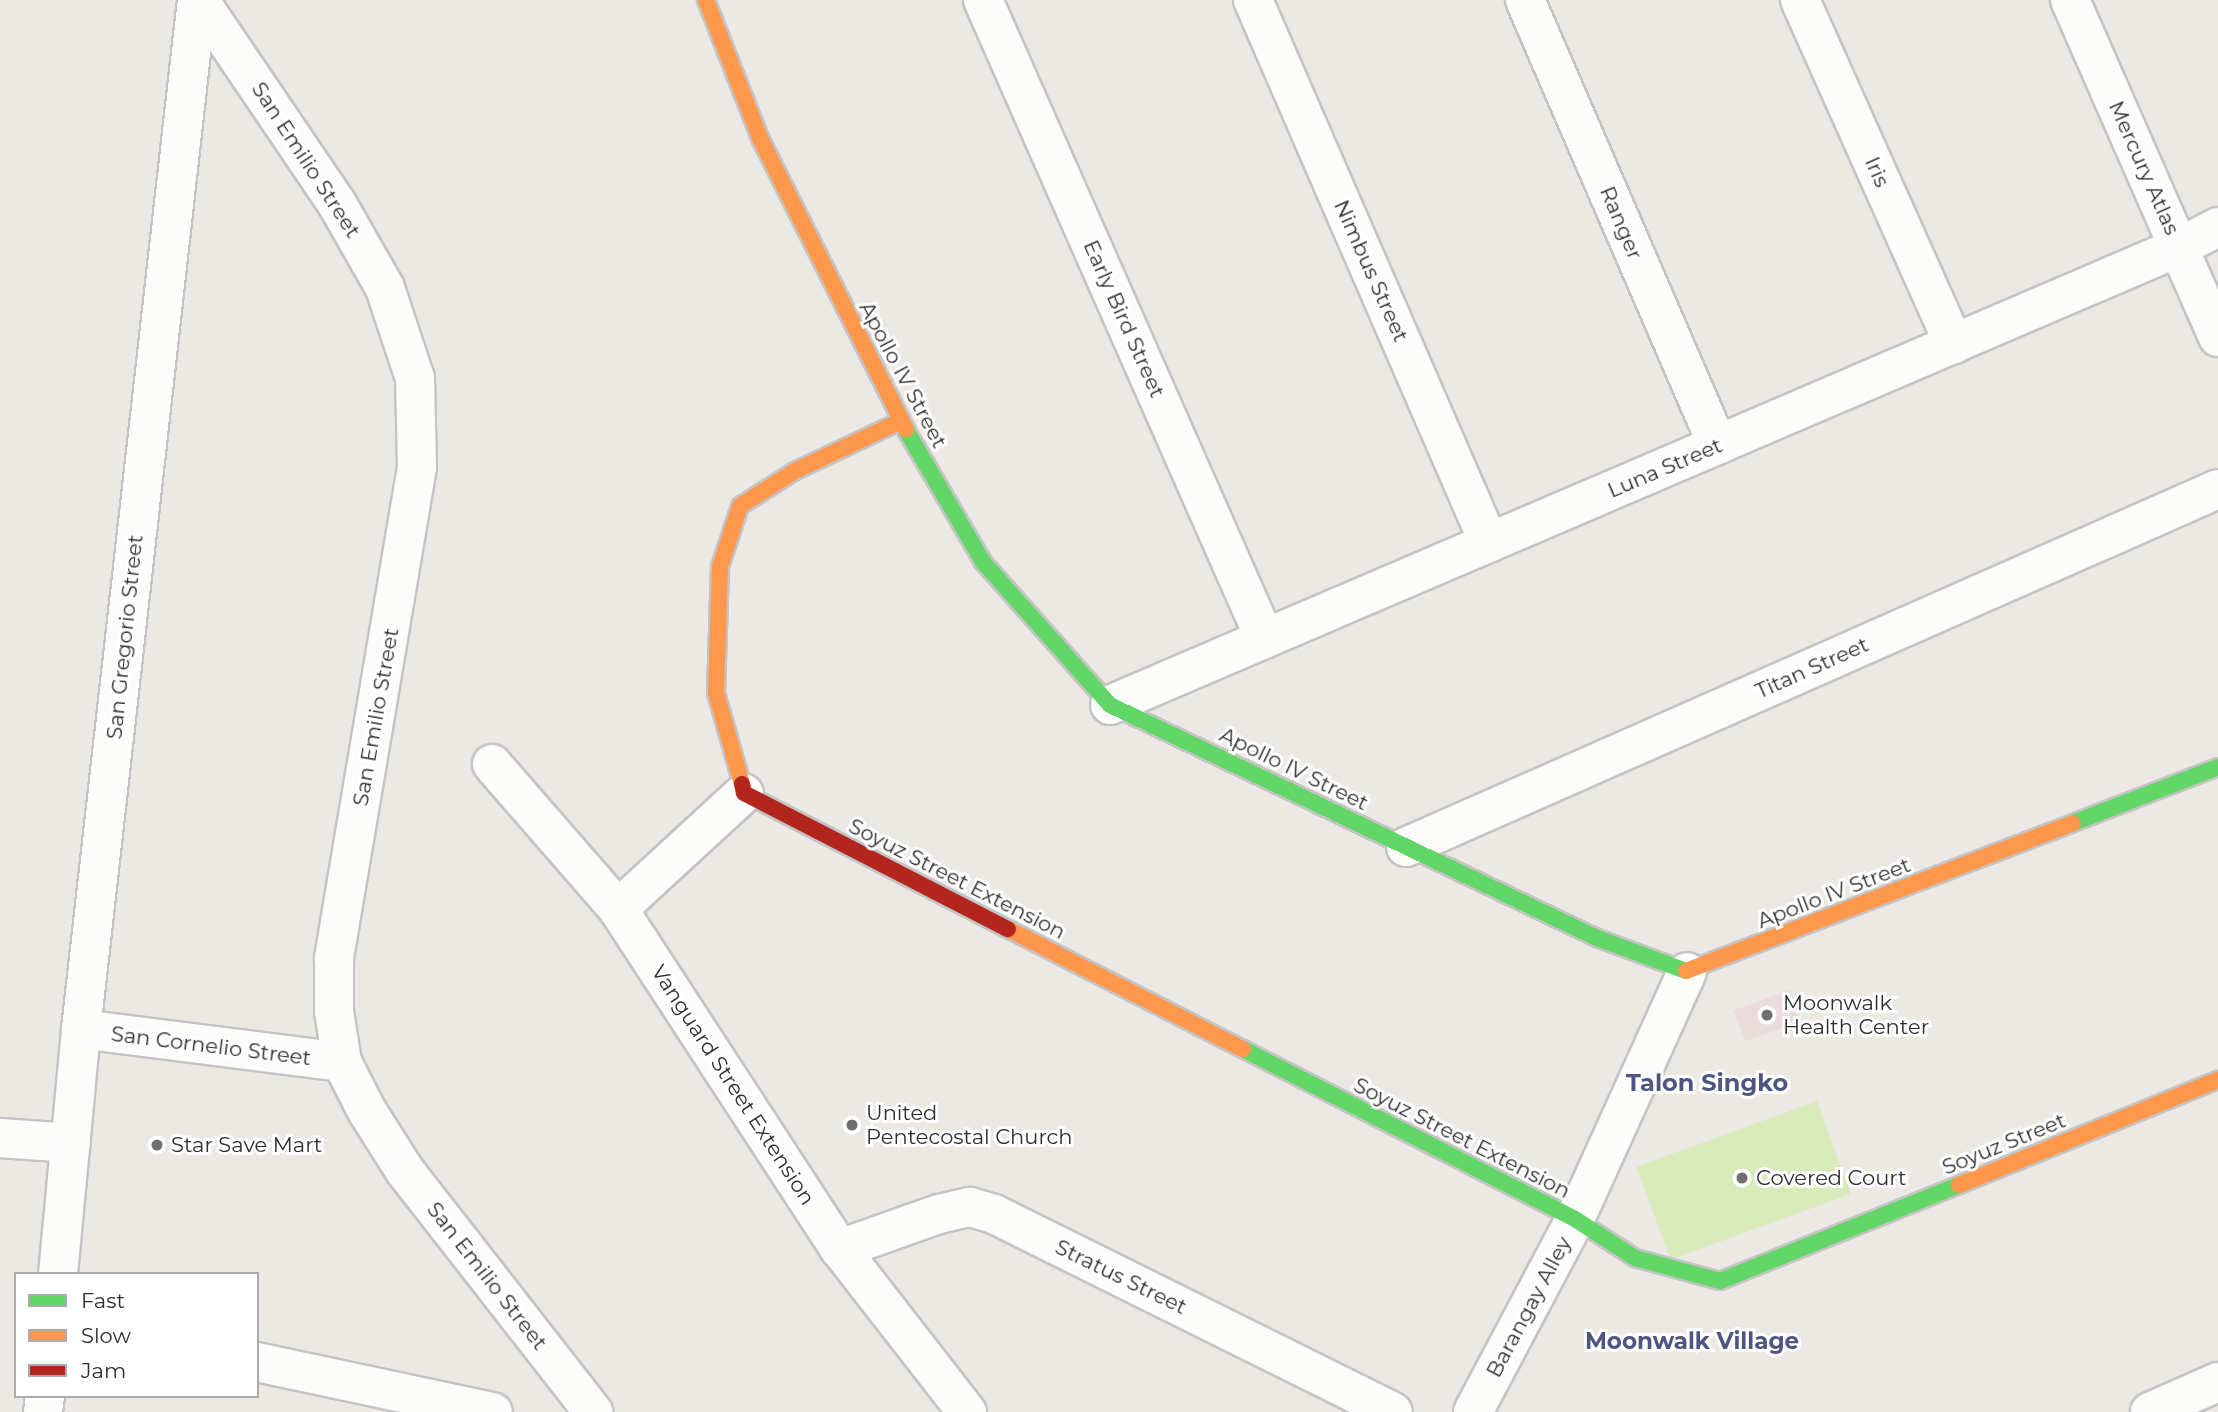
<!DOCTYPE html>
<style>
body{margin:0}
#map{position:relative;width:2218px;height:1412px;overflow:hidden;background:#ece8e4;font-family:Montserrat,sans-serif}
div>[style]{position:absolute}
.medical>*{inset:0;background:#e9dcdb;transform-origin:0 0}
.pitch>*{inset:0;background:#d9eabb;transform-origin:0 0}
.roads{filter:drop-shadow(2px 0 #c5c4c5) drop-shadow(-2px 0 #c5c4c5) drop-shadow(0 2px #c5c4c5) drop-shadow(0 -2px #c5c4c5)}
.street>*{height:38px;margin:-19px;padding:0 19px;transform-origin:19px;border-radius:19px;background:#fcfcfb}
.fast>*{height:16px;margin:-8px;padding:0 8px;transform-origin:8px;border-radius:8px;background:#63d668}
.slow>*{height:16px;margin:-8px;padding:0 8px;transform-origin:8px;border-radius:8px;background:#ff974d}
.jam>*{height:16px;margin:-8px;padding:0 8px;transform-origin:8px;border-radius:8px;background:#b3261e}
.dots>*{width:19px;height:19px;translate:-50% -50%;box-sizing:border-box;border:4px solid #fff;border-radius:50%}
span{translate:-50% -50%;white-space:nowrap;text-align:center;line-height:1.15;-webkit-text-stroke:6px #fff;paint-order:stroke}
.street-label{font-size:21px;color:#2e2e2e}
.poi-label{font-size:21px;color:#2e2e2e}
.left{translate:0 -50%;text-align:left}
.neighbourhood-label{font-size:23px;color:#4d5680;font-weight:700}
.quarter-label{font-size:24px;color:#4d5680;font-weight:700}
.legend{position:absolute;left:14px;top:1272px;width:245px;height:126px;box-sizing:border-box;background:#fff;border:2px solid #ababab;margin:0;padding:9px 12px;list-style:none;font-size:21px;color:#2e2e2e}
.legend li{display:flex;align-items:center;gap:14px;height:35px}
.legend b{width:35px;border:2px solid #ababab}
</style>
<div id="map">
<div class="medical">
<div style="left:1790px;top:990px;width:33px;height:60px;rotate:70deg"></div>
</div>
<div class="pitch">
<div style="left:1817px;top:1101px;width:99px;height:192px;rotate:70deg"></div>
</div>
<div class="roads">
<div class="street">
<div style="left:199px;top:0;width:244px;rotate:55.9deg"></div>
<div style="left:336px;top:202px;width:99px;rotate:60.3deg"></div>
<div style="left:385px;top:288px;width:95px;rotate:71.6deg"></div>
<div style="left:415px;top:378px;width:89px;rotate:88.7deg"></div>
<div style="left:417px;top:467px;width:499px;rotate:99.6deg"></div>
<div style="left:334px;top:959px;width:52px;rotate:90deg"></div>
<div style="left:334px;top:1011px;width:52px;rotate:81.1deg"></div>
<div style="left:342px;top:1062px;width:55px;rotate:63deg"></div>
<div style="left:367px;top:1111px;width:71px;rotate:57.7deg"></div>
<div style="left:405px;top:1171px;width:306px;rotate:52deg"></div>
<div style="left:983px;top:0;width:698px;rotate:66.19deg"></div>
<div style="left:1253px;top:0;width:592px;rotate:66.51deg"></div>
<div style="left:1525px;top:0;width:485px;rotate:66.6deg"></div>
<div style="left:1800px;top:0;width:377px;rotate:65.9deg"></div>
<div style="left:2070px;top:0;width:368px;rotate:66.3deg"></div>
<div style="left:1110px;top:705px;width:1163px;rotate:-23.19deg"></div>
<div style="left:2179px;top:247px;width:44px;rotate:-27.1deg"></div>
<div style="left:492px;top:764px;width:192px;rotate:49deg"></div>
<div style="left:618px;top:909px;width:406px;rotate:56.9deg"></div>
<div style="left:840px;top:1249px;width:207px;rotate:52.1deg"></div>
<div style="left:1406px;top:847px;width:887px;rotate:-23.79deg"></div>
<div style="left:618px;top:909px;width:171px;rotate:-42.6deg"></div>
<div style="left:81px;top:1029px;width:263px;rotate:7.2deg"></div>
<div style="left:0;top:1138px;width:71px;rotate:4deg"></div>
<div style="left:840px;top:1249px;width:105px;rotate:-19.5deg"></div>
<div style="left:939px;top:1214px;width:32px;rotate:-13deg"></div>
<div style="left:970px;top:1207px;width:25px;rotate:16deg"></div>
<div style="left:994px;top:1214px;width:445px;rotate:26.4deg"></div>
<div style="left:58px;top:1274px;width:246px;rotate:-84.6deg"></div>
<div style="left:81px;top:1029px;width:1036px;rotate:-83.57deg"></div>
<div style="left:257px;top:1362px;width:241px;rotate:12deg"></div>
<div style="left:43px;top:1412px;width:16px;rotate:-83deg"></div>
<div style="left:1473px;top:1412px;width:218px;rotate:-62.1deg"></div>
<div style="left:1575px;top:1219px;width:271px;rotate:-65.6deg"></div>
<div style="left:2150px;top:1412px;width:74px;rotate:-23.8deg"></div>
</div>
<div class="fast">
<div style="left:906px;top:430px;width:153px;rotate:59.7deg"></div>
<div style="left:983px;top:562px;width:191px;rotate:48.4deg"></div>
<div style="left:1110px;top:705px;width:540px;rotate:25.57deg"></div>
<div style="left:1597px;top:938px;width:95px;rotate:20.3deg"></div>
<div style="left:2073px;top:823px;width:155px;rotate:-21.1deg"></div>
<div style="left:1243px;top:1049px;width:373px;rotate:27.1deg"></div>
<div style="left:1575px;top:1219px;width:72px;rotate:33deg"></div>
<div style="left:1635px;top:1258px;width:88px;rotate:15.1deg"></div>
<div style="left:1720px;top:1281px;width:258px;rotate:-21.9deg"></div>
</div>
<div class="slow">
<div style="left:706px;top:0;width:148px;rotate:68.6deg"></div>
<div style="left:760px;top:138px;width:326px;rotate:63.4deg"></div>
<div style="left:742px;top:784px;width:95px;rotate:-105.9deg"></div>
<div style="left:716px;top:693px;width:126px;rotate:-88.2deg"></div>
<div style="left:720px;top:567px;width:64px;rotate:-71.8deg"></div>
<div style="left:740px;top:506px;width:65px;rotate:-32.5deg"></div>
<div style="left:795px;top:471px;width:117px;rotate:-25.3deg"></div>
<div style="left:1008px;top:929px;width:264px;rotate:27.1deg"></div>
<div style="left:1686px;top:971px;width:414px;rotate:-20.9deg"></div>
<div style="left:1959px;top:1185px;width:279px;rotate:-22.1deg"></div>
</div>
<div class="jam">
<div style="left:742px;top:784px;width:9px;rotate:77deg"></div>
<div style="left:744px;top:793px;width:297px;rotate:27.3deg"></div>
</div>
</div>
<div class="dots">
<div style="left:1767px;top:1015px;background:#706f6e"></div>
<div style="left:852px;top:1125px;background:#706f6e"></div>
<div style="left:157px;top:1145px;background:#706f6e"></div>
<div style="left:1742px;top:1178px;background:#706f6e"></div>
</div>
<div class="street-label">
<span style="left:306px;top:160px;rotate:57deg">San Emilio Street</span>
<span style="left:2144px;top:168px;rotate:66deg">Mercury Atlas</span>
<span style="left:1877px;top:172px;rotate:66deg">Iris</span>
<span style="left:1621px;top:223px;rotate:67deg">Ranger</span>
<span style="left:1371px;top:271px;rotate:66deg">Nimbus Street</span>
<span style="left:1124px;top:319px;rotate:66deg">Early Bird Street</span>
<span style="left:903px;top:375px;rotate:62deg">Apollo IV Street</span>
<span style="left:1665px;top:468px;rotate:-23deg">Luna Street</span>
<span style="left:125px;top:637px;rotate:-84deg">San Gregorio Street</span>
<span style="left:1812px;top:668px;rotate:-24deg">Titan Street</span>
<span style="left:376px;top:717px;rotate:-80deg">San Emilio Street</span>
<span style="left:1294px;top:769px;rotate:26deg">Apollo IV Street</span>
<span style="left:957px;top:879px;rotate:27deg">Soyuz Street Extension</span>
<span style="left:1834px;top:893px;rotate:-21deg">Apollo IV Street</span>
<span style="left:211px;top:1046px;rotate:7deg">San Cornelio Street</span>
<span style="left:733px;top:1085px;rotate:57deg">Vanguard Street Extension</span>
<span style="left:1462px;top:1138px;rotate:27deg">Soyuz Street Extension</span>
<span style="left:2004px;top:1144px;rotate:-22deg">Soyuz Street</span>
<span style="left:487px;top:1276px;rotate:52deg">San Emilio Street</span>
<span style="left:1121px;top:1277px;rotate:26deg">Stratus Street</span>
<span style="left:1529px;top:1307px;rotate:-62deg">Barangay Alley</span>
</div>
<div class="poi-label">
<span class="left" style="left:1783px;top:1015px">Moonwalk<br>Health Center</span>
<span class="left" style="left:866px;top:1125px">United<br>Pentecostal Church</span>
<span class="left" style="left:171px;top:1145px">Star Save Mart</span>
<span class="left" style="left:1756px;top:1178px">Covered Court</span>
</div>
<div class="neighbourhood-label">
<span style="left:1692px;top:1341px">Moonwalk Village</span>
</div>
<div class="quarter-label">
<span style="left:1707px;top:1083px">Talon Singko</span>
</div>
<ul class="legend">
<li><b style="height:9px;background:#63d668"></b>Fast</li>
<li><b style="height:9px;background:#ff974d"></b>Slow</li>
<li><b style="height:9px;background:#b3261e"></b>Jam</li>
</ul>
</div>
